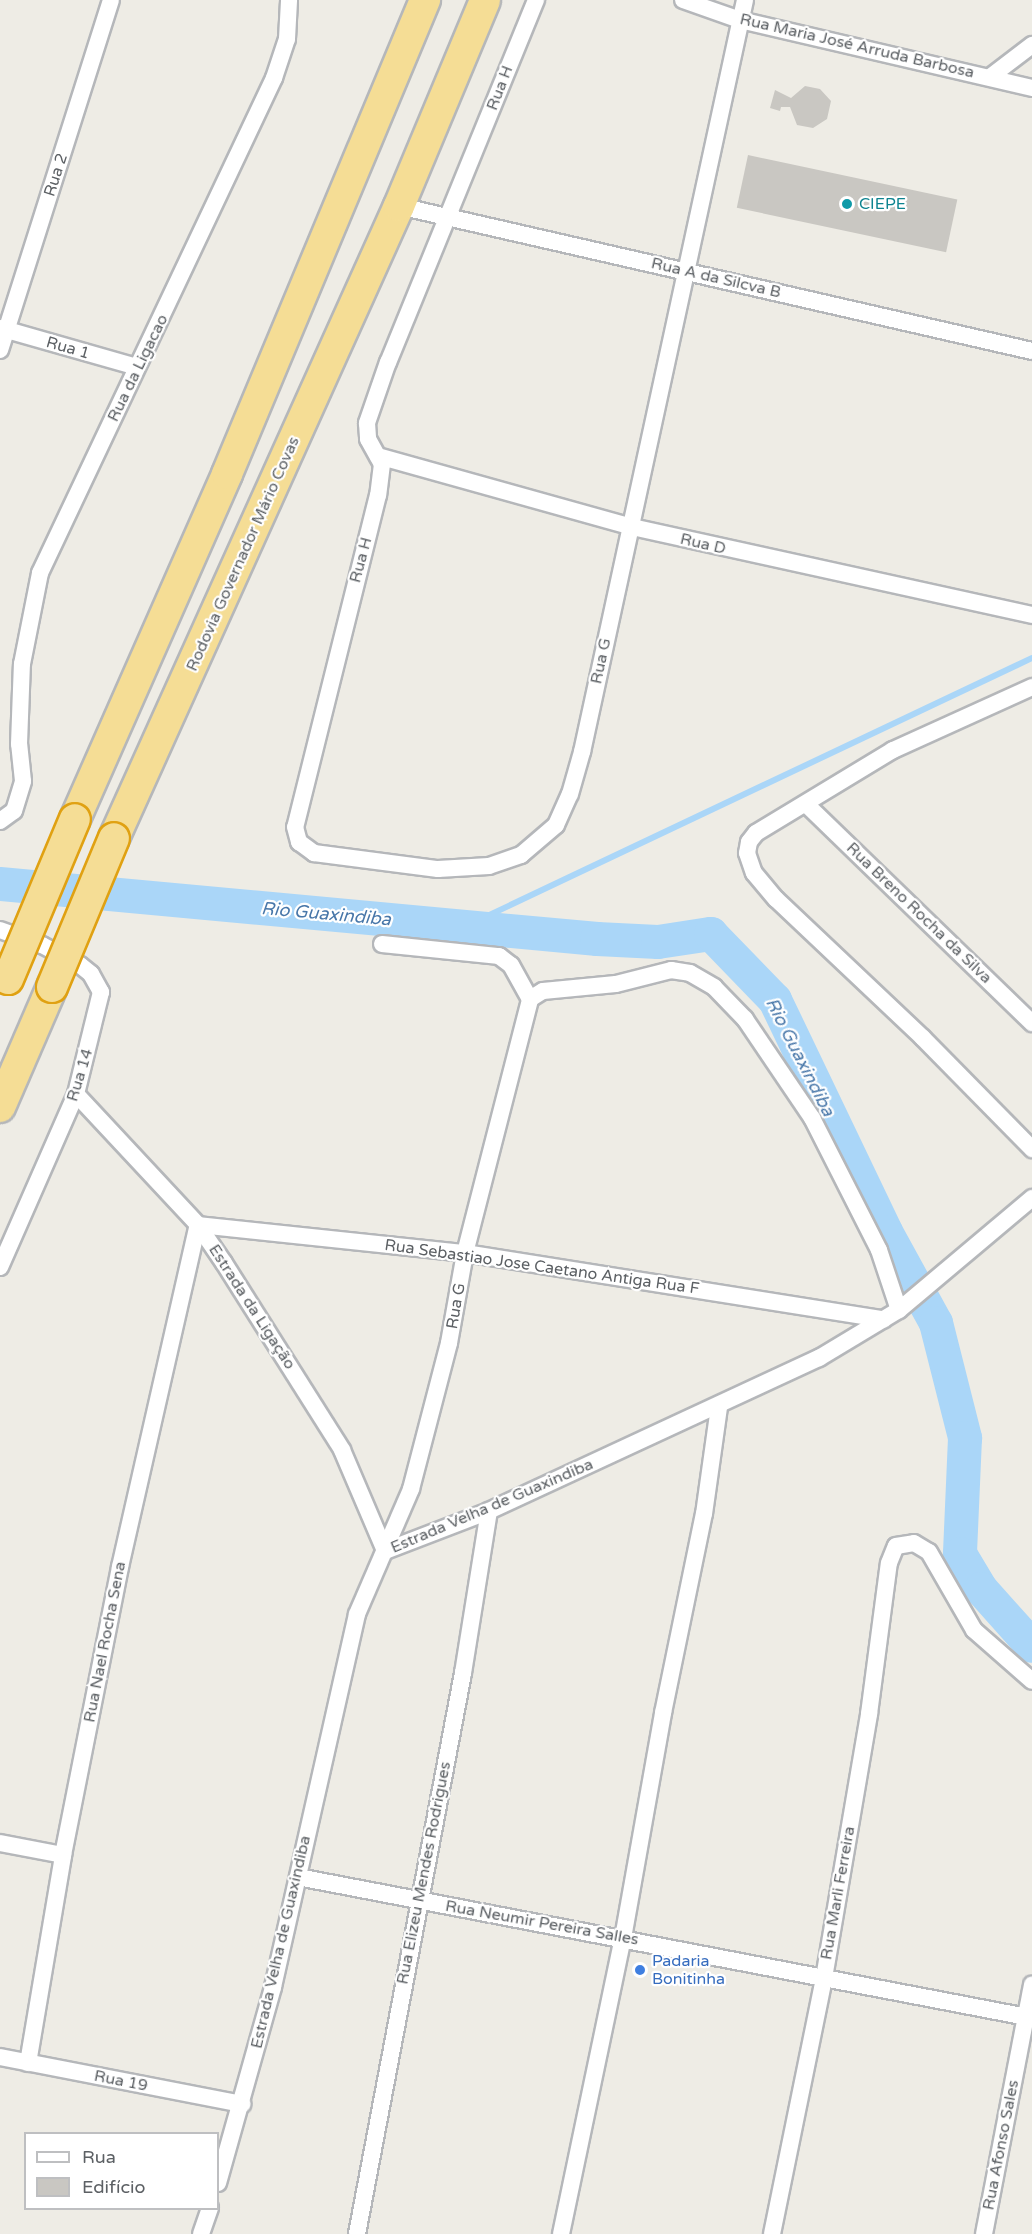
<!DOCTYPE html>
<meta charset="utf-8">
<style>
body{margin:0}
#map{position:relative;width:1032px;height:2234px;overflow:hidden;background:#eeece5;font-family:"Varela Round",sans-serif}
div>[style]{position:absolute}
.stream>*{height:6px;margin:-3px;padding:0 3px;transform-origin:3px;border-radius:3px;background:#aad6f8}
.river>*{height:34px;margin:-17px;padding:0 17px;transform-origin:17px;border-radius:17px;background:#aad6f8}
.building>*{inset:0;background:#c9c7c2;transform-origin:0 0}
.roads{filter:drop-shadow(2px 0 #b5b7ba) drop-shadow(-2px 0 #b5b7ba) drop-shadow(0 2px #b5b7ba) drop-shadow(0 -2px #b5b7ba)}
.minor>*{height:16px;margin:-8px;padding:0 8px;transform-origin:8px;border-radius:8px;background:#fff}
.motorway>*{height:30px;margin:-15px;padding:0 15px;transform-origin:15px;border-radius:15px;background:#f5dd95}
.bridges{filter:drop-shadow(2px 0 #e0a112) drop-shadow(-2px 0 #e0a112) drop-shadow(0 2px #e0a112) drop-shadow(0 -2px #e0a112)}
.motorway-bridge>*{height:30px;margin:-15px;padding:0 15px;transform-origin:15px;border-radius:15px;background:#f5dd95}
.dots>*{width:16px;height:16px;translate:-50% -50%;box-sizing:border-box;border:3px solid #fff;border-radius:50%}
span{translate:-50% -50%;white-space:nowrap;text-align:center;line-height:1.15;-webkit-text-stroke:4.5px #fff;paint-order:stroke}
.street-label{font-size:16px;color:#5c6064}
.culture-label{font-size:16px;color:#0d838f}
.left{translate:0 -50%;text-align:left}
.shop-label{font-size:16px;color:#366cbe}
.water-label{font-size:18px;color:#4877a9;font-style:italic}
.legend{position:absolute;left:24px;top:2132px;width:195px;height:78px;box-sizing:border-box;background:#fff;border:2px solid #bebfc1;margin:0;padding:8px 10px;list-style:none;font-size:18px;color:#5c6064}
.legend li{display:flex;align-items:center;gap:12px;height:30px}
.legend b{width:30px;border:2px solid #bebfc1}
</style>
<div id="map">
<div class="stream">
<div style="left:464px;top:927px;width:628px;rotate:-25.34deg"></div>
</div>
<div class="river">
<div style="left:0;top:884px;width:600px;rotate:5.26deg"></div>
<div style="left:597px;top:939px;width:61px;rotate:2.8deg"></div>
<div style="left:658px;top:942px;width:54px;rotate:-8.6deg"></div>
<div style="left:711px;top:934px;width:92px;rotate:45.9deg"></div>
<div style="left:775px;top:1000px;width:257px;rotate:64.4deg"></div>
<div style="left:886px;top:1232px;width:104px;rotate:61.2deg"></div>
<div style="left:936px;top:1323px;width:119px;rotate:75.8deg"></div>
<div style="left:965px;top:1438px;width:116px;rotate:92.5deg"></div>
<div style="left:960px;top:1554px;width:41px;rotate:59deg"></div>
<div style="left:981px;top:1589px;width:76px;rotate:48.2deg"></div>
</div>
<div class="building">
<div style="clip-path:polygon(805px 86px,820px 89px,831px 101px,827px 119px,813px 128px,797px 125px,790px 107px,781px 107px,780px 111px,770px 108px,775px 90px,791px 98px)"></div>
<div style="left:748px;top:155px;width:214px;height:54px;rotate:12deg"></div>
</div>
<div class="roads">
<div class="minor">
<div style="left:536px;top:0;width:391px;rotate:112.2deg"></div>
<div style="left:388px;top:362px;width:65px;rotate:109deg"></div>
<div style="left:367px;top:423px;width:16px;rotate:86deg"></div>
<div style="left:368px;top:439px;width:29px;rotate:61deg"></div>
<div style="left:382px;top:464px;width:31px;rotate:97deg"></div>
<div style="left:378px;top:495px;width:342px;rotate:104deg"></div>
<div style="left:295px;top:827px;width:16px;rotate:75deg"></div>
<div style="left:299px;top:842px;width:19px;rotate:36deg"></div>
<div style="left:314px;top:853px;width:125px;rotate:7.4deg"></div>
<div style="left:438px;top:869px;width:51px;rotate:-3.4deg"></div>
<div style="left:489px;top:866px;width:34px;rotate:-19deg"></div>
<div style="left:521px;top:855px;width:46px;rotate:-40.6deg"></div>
<div style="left:556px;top:825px;width:34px;rotate:-66deg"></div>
<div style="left:570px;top:794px;width:44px;rotate:-74.1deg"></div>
<div style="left:582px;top:752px;width:769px;rotate:-77.77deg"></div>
<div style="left:683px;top:0;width:60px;rotate:19.3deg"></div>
<div style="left:740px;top:20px;width:300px;rotate:13.1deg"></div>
<div style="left:990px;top:77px;width:53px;rotate:-37.3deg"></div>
<div style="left:399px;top:206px;width:649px;rotate:12.9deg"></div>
<div style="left:0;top:328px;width:142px;rotate:15.9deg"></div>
<div style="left:0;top:350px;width:367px;rotate:-72.4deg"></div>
<div style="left:378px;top:456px;width:264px;rotate:15.6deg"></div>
<div style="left:632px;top:527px;width:410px;rotate:12.4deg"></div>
<div style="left:1032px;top:687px;width:153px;rotate:155.6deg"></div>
<div style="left:893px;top:750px;width:160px;rotate:148.8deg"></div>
<div style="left:756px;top:833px;width:11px;rotate:128deg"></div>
<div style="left:749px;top:842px;width:11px;rotate:100deg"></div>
<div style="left:747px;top:853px;width:21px;rotate:71deg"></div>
<div style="left:754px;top:873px;width:34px;rotate:50deg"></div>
<div style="left:776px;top:899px;width:202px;rotate:43.4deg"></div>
<div style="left:923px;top:1038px;width:156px;rotate:45.5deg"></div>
<div style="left:806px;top:804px;width:315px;rotate:44.1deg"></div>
<div style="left:0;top:821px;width:17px;rotate:-36deg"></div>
<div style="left:14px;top:811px;width:31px;rotate:-73deg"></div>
<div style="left:23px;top:781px;width:37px;rotate:-96deg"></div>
<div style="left:19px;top:744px;width:80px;rotate:-87.9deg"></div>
<div style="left:22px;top:664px;width:93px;rotate:-78.8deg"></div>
<div style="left:40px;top:573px;width:548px;rotate:-64.7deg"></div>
<div style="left:274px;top:78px;width:41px;rotate:-71.6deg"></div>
<div style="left:287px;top:39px;width:39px;rotate:-87deg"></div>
<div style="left:0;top:930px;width:45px;rotate:19.7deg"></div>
<div style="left:42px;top:945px;width:43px;rotate:27.8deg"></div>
<div style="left:80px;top:965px;width:14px;rotate:39deg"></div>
<div style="left:91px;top:974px;width:21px;rotate:61deg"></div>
<div style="left:101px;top:992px;width:105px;rotate:103.8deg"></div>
<div style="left:76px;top:1094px;width:189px;rotate:113.7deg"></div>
<div style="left:382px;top:944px;width:118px;rotate:5.9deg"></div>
<div style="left:499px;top:956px;width:15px;rotate:37deg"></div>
<div style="left:511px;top:965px;width:39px;rotate:61deg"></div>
<div style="left:76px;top:1094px;width:179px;rotate:47deg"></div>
<div style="left:198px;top:1225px;width:46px;rotate:55.6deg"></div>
<div style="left:224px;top:1263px;width:221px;rotate:57.7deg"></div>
<div style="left:342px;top:1450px;width:110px;rotate:66.9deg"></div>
<div style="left:198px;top:1225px;width:268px;rotate:6deg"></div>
<div style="left:465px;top:1253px;width:424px;rotate:9deg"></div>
<div style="left:385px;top:1551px;width:111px;rotate:-21deg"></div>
<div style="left:489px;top:1511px;width:364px;rotate:-24.9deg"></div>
<div style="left:819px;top:1358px;width:93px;rotate:-31deg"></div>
<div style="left:899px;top:1310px;width:174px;rotate:-40.1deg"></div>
<div style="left:0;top:1843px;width:64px;rotate:10.8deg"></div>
<div style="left:298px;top:1877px;width:747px;rotate:10.87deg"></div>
<div style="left:0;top:2057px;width:247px;rotate:11deg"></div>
<div style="left:28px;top:2063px;width:211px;rotate:-80.4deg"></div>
<div style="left:63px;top:1855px;width:294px;rotate:-78.8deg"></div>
<div style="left:120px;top:1567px;width:351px;rotate:-77.2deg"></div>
<div style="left:218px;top:2183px;width:204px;rotate:-74.3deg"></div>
<div style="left:273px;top:1987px;width:382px;rotate:-77.3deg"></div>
<div style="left:357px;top:1614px;width:136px;rotate:-66.6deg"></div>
<div style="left:411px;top:1489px;width:151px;rotate:-75.4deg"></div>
<div style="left:449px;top:1343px;width:91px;rotate:-79.9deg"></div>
<div style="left:465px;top:1253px;width:262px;rotate:-75.6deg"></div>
<div style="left:530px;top:999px;width:15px;rotate:-32deg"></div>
<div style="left:543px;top:991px;width:73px;rotate:-5.5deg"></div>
<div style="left:616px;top:984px;width:57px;rotate:-14.3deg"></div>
<div style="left:671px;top:970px;width:19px;rotate:9deg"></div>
<div style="left:690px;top:973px;width:28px;rotate:30deg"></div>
<div style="left:714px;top:987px;width:45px;rotate:45.9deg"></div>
<div style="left:745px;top:1019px;width:120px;rotate:55.9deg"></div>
<div style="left:812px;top:1118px;width:148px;rotate:63.1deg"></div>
<div style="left:879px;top:1250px;width:63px;rotate:71.6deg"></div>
<div style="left:201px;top:2234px;width:28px;rotate:-71deg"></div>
<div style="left:357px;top:2234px;width:571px;rotate:-79.3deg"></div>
<div style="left:463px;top:1673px;width:164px;rotate:-80.9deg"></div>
<div style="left:561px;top:2234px;width:302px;rotate:-78.2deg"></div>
<div style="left:623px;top:1938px;width:229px;rotate:-79.9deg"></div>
<div style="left:663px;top:1713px;width:203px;rotate:-78.4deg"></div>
<div style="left:704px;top:1514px;width:108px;rotate:-82deg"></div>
<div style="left:772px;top:2234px;width:261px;rotate:-78.5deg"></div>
<div style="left:824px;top:1978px;width:268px;rotate:-80.3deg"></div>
<div style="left:869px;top:1714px;width:152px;rotate:-82.5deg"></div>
<div style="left:889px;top:1563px;width:18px;rotate:-68deg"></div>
<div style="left:896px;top:1546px;width:18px;rotate:-9deg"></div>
<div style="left:914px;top:1543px;width:17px;rotate:31deg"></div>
<div style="left:929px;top:1552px;width:90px;rotate:60deg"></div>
<div style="left:974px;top:1630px;width:77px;rotate:41.3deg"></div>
<div style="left:984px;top:2234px;width:254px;rotate:-79.1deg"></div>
</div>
<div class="motorway">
<div style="left:75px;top:819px;width:377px;rotate:-66.2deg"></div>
<div style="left:227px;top:474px;width:514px;rotate:-67.33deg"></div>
<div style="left:114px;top:838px;width:693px;rotate:-65.73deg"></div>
<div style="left:399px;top:206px;width:223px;rotate:-67.3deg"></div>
<div style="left:0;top:1107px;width:131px;rotate:-66.6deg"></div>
</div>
</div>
<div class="bridges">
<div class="motorway-bridge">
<div style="left:8px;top:979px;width:173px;rotate:-67.3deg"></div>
<div style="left:52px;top:987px;width:161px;rotate:-67.4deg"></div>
</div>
</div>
<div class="dots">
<div style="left:847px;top:204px;background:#0f9aa8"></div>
<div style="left:640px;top:1970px;background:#3f7fe0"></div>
</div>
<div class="street-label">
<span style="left:857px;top:46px;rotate:13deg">Rua Maria José Arruda Barbosa</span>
<span style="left:500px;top:88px;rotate:-69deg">Rua H</span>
<span style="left:56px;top:175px;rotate:-72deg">Rua 2</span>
<span style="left:716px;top:278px;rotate:13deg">Rua A da Silcva B</span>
<span style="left:68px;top:348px;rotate:16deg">Rua 1</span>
<span style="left:138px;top:368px;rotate:-64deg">Rua da Ligacao</span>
<span style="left:703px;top:544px;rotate:13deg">Rua D</span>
<span style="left:243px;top:554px;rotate:-66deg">Rodovia Governador Mário Covas</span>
<span style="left:361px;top:560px;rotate:-75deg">Rua H</span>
<span style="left:601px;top:661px;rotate:-78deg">Rua G</span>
<span style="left:919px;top:913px;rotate:44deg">Rua Breno Rocha da Silva</span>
<span style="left:80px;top:1075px;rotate:-73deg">Rua 14</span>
<span style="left:542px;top:1267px;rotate:8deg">Rua Sebastiao Jose Caetano Antiga Rua F</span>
<span style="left:456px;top:1306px;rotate:-80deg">Rua G</span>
<span style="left:252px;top:1307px;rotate:57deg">Estrada da Ligação</span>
<span style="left:492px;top:1506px;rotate:-23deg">Estrada Velha de Guaxindiba</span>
<span style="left:105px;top:1642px;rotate:-79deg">Rua Nael Rocha Sena</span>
<span style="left:424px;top:1873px;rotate:-79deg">Rua Elizeu Mendes Rodrigues</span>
<span style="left:838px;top:1893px;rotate:-80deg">Rua Marli Ferreira</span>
<span style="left:542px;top:1923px;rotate:10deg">Rua Neumir Pereira Salles</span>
<span style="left:281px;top:1942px;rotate:-77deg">Estrada Velha de Guaxindiba</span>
<span style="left:121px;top:2081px;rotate:11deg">Rua 19</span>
<span style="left:1001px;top:2145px;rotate:-79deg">Rua Afonso Sales</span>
</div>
<div class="culture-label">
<span class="left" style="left:859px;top:204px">CIEPE</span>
</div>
<div class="shop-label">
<span class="left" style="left:652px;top:1970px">Padaria<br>Bonitinha</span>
</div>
<div class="water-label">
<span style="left:326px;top:914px;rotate:5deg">Rio Guaxindiba</span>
<span style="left:800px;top:1057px;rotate:63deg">Rio Guaxindiba</span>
</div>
<ul class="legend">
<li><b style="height:8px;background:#fff"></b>Rua</li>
<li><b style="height:16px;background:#c9c7c2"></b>Edifício</li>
</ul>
</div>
